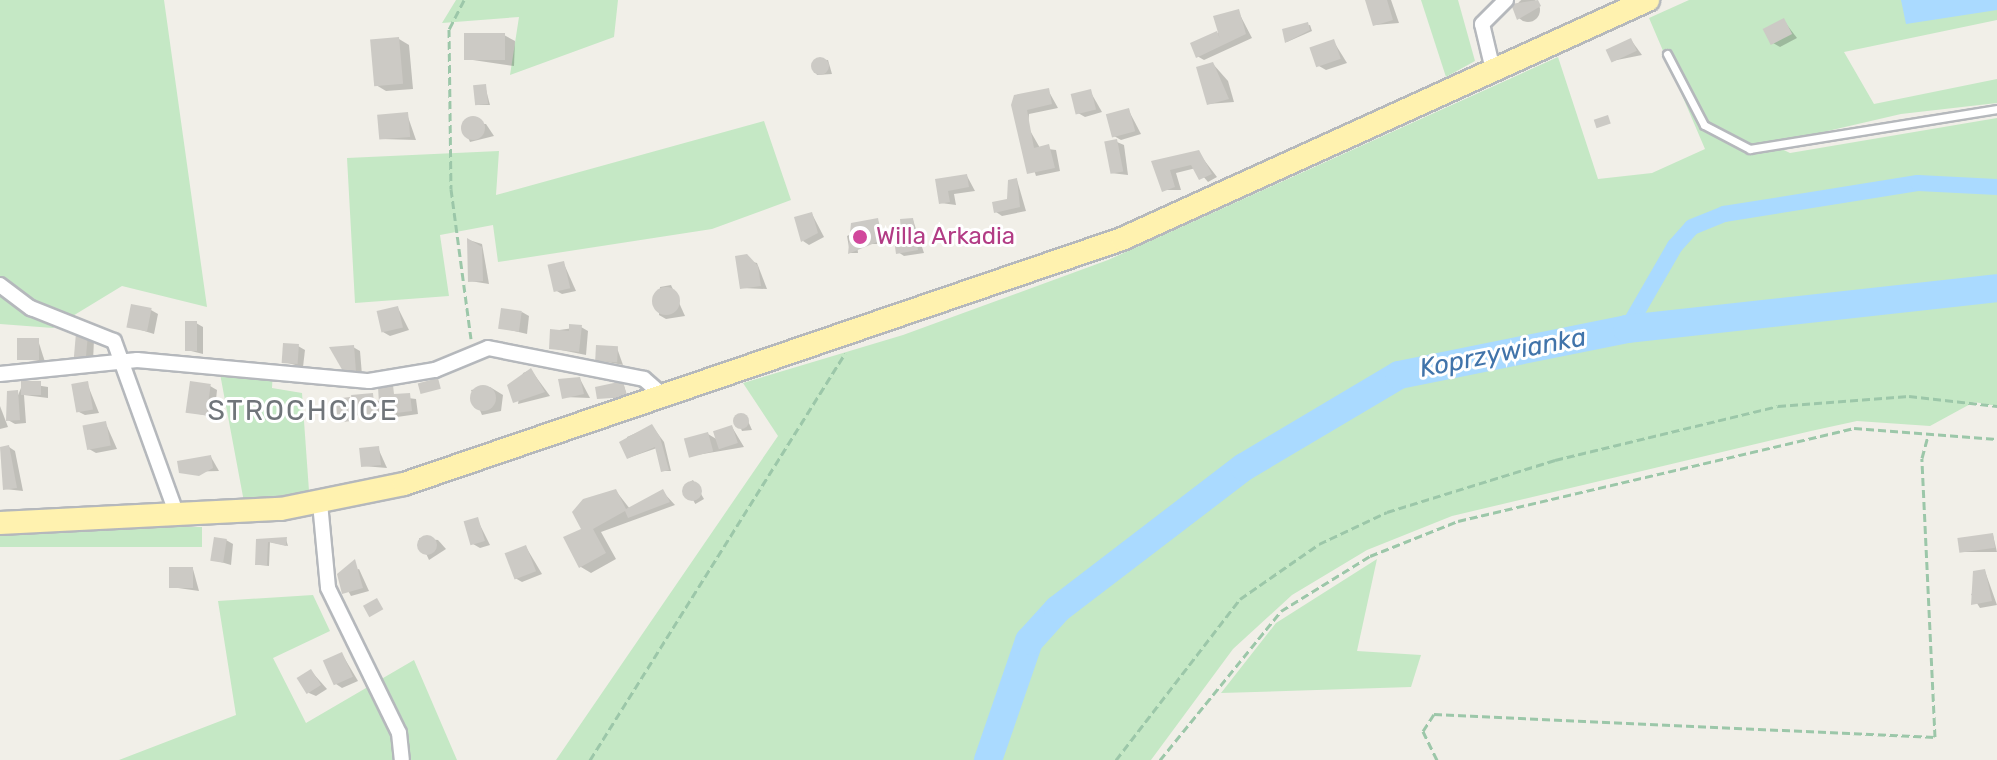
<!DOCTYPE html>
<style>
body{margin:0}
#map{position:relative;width:1997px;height:760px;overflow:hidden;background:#f1efe8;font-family:Rubik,sans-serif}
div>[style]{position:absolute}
.green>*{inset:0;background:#c5e8c5;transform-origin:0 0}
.water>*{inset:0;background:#aadaff}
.shadow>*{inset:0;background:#0003;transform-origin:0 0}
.round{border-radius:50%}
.canal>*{height:16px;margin:-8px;padding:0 8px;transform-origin:8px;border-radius:8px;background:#aadaff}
.river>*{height:28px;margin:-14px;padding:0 14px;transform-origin:14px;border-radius:14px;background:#aadaff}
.building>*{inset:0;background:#cccac5;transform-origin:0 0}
.path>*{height:3px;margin-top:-1.5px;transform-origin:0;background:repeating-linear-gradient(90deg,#9cc7a9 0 8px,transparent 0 12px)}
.roads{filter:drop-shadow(2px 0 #b5b8bc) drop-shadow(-2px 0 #b5b8bc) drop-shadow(0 2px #b5b8bc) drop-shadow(0 -2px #b5b8bc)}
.lane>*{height:7px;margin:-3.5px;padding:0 3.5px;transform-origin:3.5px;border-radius:3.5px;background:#fff}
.street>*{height:14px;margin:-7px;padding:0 7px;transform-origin:7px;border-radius:7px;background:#fff}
.primary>*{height:22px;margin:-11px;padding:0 11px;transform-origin:11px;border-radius:11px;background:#fff2af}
.dots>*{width:22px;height:22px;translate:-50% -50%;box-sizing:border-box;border:4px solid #fff;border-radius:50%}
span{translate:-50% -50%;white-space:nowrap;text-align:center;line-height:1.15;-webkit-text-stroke:6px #fff;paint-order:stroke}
.hotel-label{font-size:24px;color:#b23c85}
.left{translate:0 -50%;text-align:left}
.water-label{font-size:26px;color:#4174aa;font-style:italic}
.quarter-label{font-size:28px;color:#70757a;letter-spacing:2px}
</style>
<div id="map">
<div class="green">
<div style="clip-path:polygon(0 0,164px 0,207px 307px,122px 286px,53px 328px,0 324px)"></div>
<div style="clip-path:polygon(456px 0,618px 0,614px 37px,510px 75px,519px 17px,442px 23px)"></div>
<div style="clip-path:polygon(1421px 0,1458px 0,1475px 61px,1446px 77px)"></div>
<div style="clip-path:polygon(1689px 0,1997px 0,1997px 20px,1844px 52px,1874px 104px,1997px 79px,1997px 103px,1901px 114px,1771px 144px,1790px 153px,1997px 118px,1997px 406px,1974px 402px,1930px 426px,1857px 421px,1811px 431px,1452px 516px,1367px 550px,1292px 595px,1233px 649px,1151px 760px,556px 760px,778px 436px,743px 383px,903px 335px,1108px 260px,1558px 57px,1598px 179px,1652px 173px,1705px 149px,1649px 18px)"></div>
<div style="clip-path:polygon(764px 121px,791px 200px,712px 229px,498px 262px,493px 225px,440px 235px,449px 296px,355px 303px,347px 158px,499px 151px,496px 195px)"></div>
<div style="clip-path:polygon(218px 363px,273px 370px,272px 388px,302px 393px,309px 491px,244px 502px)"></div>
<div style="left:202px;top:527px;width:20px;height:202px;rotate:90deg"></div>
<div style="clip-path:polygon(1377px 559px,1357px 651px,1421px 655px,1411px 687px,1221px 693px,1276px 623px)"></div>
<div style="clip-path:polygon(313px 595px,330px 631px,273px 658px,306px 723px,414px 660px,457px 760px,119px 760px,236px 715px,218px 601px)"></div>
</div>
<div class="water">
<div style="clip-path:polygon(1901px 0,1997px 0,1997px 10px,1906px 24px)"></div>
</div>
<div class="shadow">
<div class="round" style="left:1516px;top:-2px;width:24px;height:24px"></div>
<div style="clip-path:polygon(1367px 0,1391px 0,1399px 23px,1375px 25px)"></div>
<div style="clip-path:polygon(1238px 11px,1252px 38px,1204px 60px,1197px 56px,1192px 44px,1220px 32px)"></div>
<div style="clip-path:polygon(1784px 21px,1797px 38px,1780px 47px,1773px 43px)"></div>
<div style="clip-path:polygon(1310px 25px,1312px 31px,1287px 42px,1284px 31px)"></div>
<div style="clip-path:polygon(504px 35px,515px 41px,514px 66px,466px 59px)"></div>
<div style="clip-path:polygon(399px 39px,409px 45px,413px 89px,386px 91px,376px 85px)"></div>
<div style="clip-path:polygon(1631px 40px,1642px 55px,1612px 61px)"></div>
<div style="clip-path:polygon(1334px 42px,1347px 63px,1326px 70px,1319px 66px)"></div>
<div style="clip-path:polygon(828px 60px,832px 74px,817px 75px,813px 61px)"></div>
<div style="clip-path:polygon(1213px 64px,1228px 81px,1234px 102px,1208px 104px)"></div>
<div style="clip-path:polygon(485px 86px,490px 105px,480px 105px,477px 104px)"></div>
<div style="clip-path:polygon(1048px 90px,1058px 108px,1029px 114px,1028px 127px,1040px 148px,1056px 150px,1060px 171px,1036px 176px,1014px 108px)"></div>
<div style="clip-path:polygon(1090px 91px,1102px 112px,1085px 117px,1078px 113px)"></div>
<div style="clip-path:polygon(1129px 111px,1141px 134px,1121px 140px,1114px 136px)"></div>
<div style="clip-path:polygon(407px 114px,416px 140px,381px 139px)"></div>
<div style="clip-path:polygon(462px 123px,486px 124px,494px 136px,470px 142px)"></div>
<div style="clip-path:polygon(1117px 142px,1124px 145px,1128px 175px,1111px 173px)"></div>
<div style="clip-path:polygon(1198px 152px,1217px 177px,1208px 182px,1196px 168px,1176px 173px,1181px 190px,1164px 190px,1154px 163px)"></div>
<div style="clip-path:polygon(967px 176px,975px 191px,954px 194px,956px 205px,941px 203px,937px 181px)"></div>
<div style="clip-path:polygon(1017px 180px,1026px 211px,1002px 216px,996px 212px,1014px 200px)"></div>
<div style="clip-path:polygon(812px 214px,824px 237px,809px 245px,803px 241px)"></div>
<div style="clip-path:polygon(913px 220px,924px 253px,904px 256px,898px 252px)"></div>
<div style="clip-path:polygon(878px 221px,888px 244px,857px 244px,858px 253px,850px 253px,847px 236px)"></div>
<div style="clip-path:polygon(469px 240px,482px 244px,489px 284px,470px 281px)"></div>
<div style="clip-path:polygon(737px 258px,757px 263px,767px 289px,742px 288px)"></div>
<div style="clip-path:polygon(564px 264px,576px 291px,562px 294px,555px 290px)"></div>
<div style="clip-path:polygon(671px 285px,685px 316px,666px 319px,659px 315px,660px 287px)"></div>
<div style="clip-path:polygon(398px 308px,409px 330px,390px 336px,383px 332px)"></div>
<div style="clip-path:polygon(151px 310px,158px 314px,154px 334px,128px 326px)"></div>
<div style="clip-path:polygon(522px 312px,529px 316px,527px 334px,501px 328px)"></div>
<div style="clip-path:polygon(196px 323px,203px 327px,203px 354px,187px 350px)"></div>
<div style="clip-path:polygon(581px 327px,588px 331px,586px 355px,551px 348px,552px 331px)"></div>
<div style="clip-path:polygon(88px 336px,94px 340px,93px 361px,76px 357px)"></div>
<div style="clip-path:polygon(38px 340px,45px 362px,19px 358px)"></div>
<div style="clip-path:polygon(298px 346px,305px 350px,303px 367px,284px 362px)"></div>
<div style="clip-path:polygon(353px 347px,360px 351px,362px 375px,346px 372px)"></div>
<div style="clip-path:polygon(617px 348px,623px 365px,597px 360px)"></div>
<div style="clip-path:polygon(531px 370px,550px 396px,518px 404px,523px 373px)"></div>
<div style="clip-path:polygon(580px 379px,590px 398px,564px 397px)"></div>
<div style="clip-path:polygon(23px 383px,48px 387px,48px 398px,24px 395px,26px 423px,15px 424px,8px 420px)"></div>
<div style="clip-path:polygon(87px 383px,99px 413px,85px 415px,79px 412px)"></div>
<div style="clip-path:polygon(623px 383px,628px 398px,599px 398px)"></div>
<div style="clip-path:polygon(210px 386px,217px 390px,215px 409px,209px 416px,189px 412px)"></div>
<div style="clip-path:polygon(393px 387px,392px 396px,416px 399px,418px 414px,397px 417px,379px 401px,381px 417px,354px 414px,354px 421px,340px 421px,350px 399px,381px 401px)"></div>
<div style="clip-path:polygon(490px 387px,503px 395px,501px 411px,482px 415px,471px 390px)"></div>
<div style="clip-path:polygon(0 406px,8px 427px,0 429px)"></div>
<div style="clip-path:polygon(736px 417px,748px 421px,752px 430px,742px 431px)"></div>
<div style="clip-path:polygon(106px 424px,117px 449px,96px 453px,89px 449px)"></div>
<div style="clip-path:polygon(652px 426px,664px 442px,671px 471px,663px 471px,657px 448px,628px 458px,627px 437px)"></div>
<div style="clip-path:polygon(732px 427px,744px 447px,691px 456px,708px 434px,718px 440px)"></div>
<div style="clip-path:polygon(9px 447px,15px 451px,23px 491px,5px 489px)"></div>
<div style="clip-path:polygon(378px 448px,387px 468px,363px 466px)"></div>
<div style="clip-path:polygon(211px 457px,219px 471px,181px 472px)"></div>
<div style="left:693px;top:480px;width:22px;height:10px;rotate:60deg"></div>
<div style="clip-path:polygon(616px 491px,630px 509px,663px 492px,675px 505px,601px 532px,616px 559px,591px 573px,581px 567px,583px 529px)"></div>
<div style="clip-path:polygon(477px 519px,490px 545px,480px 548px,473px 544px)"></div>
<div style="clip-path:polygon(1993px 535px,1997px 552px,1961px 552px)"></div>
<div style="clip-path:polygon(419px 538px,438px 540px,446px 549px,429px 560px)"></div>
<div style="clip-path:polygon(226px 540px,233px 544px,231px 565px,214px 560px)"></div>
<div style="clip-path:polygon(258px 541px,286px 539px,288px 546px,270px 542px,269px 566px,260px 565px)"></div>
<div style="clip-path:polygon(526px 547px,542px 574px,522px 582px,515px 578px)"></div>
<div style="clip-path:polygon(193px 569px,199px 591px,171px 587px)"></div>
<div style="clip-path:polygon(359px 569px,369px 591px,351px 596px,339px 575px)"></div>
<div style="clip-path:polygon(1985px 571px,1997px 605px,1980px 608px,1971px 594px,1979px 592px)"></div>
<div style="clip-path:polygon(342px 654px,358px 681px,342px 688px,336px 684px)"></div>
<div style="clip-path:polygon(311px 671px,327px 689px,316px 696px,309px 693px)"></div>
</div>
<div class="canal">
<div style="left:1627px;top:329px;width:96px;rotate:-60deg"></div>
<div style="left:1675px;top:246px;width:25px;rotate:-48deg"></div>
<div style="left:1692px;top:227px;width:35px;rotate:-22deg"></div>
<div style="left:1724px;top:214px;width:196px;rotate:-9.1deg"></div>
<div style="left:1918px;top:183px;width:79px;rotate:2.9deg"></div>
</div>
<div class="river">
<div style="left:988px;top:760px;width:126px;rotate:-71deg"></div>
<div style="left:1029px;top:641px;width:43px;rotate:-47.8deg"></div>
<div style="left:1058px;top:609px;width:234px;rotate:-37.4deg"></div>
<div style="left:1244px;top:467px;width:180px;rotate:-30.7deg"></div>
<div style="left:1399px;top:375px;width:233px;rotate:-11.4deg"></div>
<div style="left:1627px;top:329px;width:372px;rotate:-6.3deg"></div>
</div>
<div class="building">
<div style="clip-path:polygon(1365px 0,1387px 0,1393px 20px,1373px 26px)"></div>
<div style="clip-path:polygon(1538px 0,1541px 6px,1517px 20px,1511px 4px)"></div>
<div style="clip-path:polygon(1239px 9px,1246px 34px,1196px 58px,1190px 43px,1217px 31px,1220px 39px,1213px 16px)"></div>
<div style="left:1784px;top:18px;width:18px;height:24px;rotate:63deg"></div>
<div style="clip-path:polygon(1308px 22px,1310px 30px,1285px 43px,1282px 29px)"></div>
<div style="left:464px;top:33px;width:41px;height:27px"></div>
<div style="left:399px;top:37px;width:47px;height:29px;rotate:85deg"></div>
<div style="left:1631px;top:38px;width:14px;height:28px;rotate:65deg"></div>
<div style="left:1334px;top:39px;width:21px;height:26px;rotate:71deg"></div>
<div class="round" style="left:811px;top:57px;width:18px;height:18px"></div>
<div style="clip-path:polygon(1213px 62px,1229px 99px,1207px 105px,1196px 67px)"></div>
<div style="left:486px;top:84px;width:20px;height:13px;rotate:84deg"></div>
<div style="clip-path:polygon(1049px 88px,1052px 104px,1027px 110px,1034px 148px,1049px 144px,1055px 168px,1027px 174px,1011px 105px,1014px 95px)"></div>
<div style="left:1091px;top:89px;width:21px;height:21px;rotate:76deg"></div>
<div style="left:1129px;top:108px;width:24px;height:24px;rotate:75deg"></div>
<div style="left:408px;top:112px;width:25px;height:31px;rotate:85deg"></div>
<div style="left:1608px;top:115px;width:9px;height:15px;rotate:72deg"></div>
<div class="round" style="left:461px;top:116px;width:24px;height:24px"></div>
<div style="left:1117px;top:139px;width:33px;height:13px;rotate:79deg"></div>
<div style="clip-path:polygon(1199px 150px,1212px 174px,1199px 180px,1191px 165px,1170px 170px,1175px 187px,1162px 192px,1151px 161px)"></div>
<div style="clip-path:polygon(967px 174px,969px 187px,948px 191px,950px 202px,939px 204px,935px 179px)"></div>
<div style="clip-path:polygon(1017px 178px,1020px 207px,994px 213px,992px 202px,1007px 199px,1008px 180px)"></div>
<div style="clip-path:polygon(812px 212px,818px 233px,801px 242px,794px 217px)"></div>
<div style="clip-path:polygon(878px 218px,882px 240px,848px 254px,851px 223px)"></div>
<div style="clip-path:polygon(913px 218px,918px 250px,896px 254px,893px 232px,901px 231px,900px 219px)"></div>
<div style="clip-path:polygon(467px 238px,482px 247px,483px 281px,468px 282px)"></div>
<div style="clip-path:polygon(747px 254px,758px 266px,761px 286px,740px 289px,735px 256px)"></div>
<div style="left:564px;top:261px;width:28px;height:17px;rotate:77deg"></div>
<div class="round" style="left:652px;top:287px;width:28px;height:28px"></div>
<div style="left:131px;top:304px;width:21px;height:24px;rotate:11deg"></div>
<div style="left:398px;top:306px;width:22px;height:22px;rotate:77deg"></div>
<div style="left:501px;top:308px;width:21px;height:21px;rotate:8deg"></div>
<div style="left:185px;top:321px;width:12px;height:30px"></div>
<div style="clip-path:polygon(569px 324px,582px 325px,579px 352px,549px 349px,550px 329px,569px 331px)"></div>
<div style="left:76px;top:333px;width:12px;height:25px;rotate:5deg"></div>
<div style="left:17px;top:338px;width:22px;height:22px"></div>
<div style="left:283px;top:343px;width:16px;height:20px;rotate:4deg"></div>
<div style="clip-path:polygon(354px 345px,356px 372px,344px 373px,329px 347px)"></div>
<div style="left:596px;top:345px;width:22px;height:16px;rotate:3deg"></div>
<div style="clip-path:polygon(531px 368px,545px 392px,513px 403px,507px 385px)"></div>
<div style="clip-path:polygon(580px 377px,584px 394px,562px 399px,558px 379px)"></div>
<div style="left:438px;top:378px;width:11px;height:21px;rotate:75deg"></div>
<div style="left:21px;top:381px;width:20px;height:14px"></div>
<div style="left:88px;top:381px;width:29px;height:17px;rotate:80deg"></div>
<div style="left:190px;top:381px;width:21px;height:32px;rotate:8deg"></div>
<div style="clip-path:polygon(623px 381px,627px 397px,597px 399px,595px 387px)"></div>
<div class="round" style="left:470px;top:385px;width:26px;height:26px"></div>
<div style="clip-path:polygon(393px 385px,394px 394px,410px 393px,412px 411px,388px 414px,387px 402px,379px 403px,378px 387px)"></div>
<div style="clip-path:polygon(18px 390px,20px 420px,6px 421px,7px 391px)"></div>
<div style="left:373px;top:393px;width:21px;height:22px;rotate:85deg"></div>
<div style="left:350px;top:397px;width:24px;height:15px;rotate:83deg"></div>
<div class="round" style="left:733px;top:413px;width:16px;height:16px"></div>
<div style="left:106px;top:421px;width:25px;height:24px;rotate:79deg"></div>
<div style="clip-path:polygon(652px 424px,660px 437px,669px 470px,661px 472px,655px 447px,627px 459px,619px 442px)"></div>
<div style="left:732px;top:425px;width:19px;height:20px;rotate:72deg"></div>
<div style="left:708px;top:432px;width:20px;height:25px;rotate:75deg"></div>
<div style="clip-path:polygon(9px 445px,17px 488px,3px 490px,0 447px)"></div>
<div style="left:379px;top:446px;width:19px;height:20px;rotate:84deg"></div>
<div style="clip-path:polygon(211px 455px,213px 468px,199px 476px,179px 473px,177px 461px)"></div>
<div class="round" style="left:682px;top:481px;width:20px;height:20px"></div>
<div style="clip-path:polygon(616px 489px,626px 509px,663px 489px,670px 502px,628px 518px,625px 511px,593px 529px,606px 553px,579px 568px,563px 537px,581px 529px,572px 512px,583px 499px)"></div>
<div style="left:478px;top:517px;width:25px;height:15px;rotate:74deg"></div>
<div style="left:1993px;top:533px;width:15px;height:36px;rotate:82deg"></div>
<div class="round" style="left:417px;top:535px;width:20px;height:20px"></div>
<div style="left:214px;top:537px;width:13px;height:24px;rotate:9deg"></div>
<div style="clip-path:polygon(287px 537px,286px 546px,268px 542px,267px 565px,255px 565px,256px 539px)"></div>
<div style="left:526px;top:545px;width:28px;height:23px;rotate:69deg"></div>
<div style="clip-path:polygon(355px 559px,363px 588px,342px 594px,337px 574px)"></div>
<div style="left:169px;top:567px;width:24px;height:21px"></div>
<div style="clip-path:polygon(1985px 569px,1992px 601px,1971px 605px,1973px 571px)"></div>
<div style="left:377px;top:598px;width:13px;height:16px;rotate:61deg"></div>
<div style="left:342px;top:652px;width:27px;height:21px;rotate:66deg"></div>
<div style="left:311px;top:669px;width:19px;height:17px;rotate:58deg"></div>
</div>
<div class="path">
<div style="left:464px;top:0;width:33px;rotate:117deg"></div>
<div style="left:449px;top:29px;width:160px;rotate:89.3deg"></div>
<div style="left:451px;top:189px;width:151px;rotate:82.4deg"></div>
<div style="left:590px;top:760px;width:480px;rotate:-57.9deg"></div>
<div style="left:1116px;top:760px;width:203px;rotate:-52.4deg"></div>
<div style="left:1240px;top:599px;width:96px;rotate:-34.8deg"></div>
<div style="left:1319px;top:544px;width:75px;rotate:-25.2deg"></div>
<div style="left:1387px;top:512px;width:176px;rotate:-17.2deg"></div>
<div style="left:1555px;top:460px;width:229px;rotate:-13.6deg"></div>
<div style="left:1778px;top:406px;width:131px;rotate:-4.4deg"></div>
<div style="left:1909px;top:396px;width:89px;rotate:6.5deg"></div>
<div style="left:1160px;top:760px;width:192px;rotate:-50.9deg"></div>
<div style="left:1281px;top:611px;width:105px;rotate:-31.7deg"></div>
<div style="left:1370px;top:556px;width:95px;rotate:-21.7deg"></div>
<div style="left:1458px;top:521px;width:407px;rotate:-13.2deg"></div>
<div style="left:1854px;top:428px;width:143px;rotate:4.4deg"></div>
<div style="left:1437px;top:760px;width:32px;rotate:-116deg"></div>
<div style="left:1423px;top:731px;width:20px;rotate:-57deg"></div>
<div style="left:1434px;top:714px;width:502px;rotate:2.63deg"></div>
<div style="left:1935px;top:737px;width:279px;rotate:-92.7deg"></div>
<div style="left:1922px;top:458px;width:23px;rotate:-75deg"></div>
</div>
<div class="roads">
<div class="lane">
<div style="left:1667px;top:54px;width:80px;rotate:62.5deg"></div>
<div style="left:1704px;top:125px;width:52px;rotate:27.6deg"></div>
<div style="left:1750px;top:149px;width:250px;rotate:-9.2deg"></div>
</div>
<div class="street">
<div style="left:1493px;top:70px;width:47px;rotate:-103.4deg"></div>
<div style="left:1482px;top:24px;width:34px;rotate:-45deg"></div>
<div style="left:0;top:285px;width:39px;rotate:37deg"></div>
<div style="left:31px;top:308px;width:89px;rotate:21.7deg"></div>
<div style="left:114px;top:341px;width:185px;rotate:70.1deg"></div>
<div style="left:0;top:374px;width:138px;rotate:-5.8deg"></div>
<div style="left:137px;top:360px;width:233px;rotate:5.2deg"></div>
<div style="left:369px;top:381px;width:67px;rotate:-9.5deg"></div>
<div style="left:435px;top:370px;width:57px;rotate:-22.5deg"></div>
<div style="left:488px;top:348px;width:159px;rotate:11.2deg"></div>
<div style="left:644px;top:379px;width:29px;rotate:41deg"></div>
<div style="left:320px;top:503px;width:85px;rotate:84.6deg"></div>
<div style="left:328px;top:588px;width:161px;rotate:63.9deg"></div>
<div style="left:399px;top:733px;width:27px;rotate:84deg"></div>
</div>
<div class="primary">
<div style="left:0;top:523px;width:281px;rotate:-2.9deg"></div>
<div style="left:281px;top:509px;width:126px;rotate:-11.5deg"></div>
<div style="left:404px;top:484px;width:759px;rotate:-18.84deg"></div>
<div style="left:1122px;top:239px;width:578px;rotate:-24.44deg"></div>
</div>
</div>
<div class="dots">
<div style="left:860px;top:237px;background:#d1479c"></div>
</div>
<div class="hotel-label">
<span class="left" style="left:876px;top:237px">Willa Arkadia</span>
</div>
<div class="water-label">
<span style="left:1503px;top:353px;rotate:-11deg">Koprzywianka</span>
</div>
<div class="quarter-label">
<span style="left:303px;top:411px">STROCHCICE</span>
</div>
</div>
